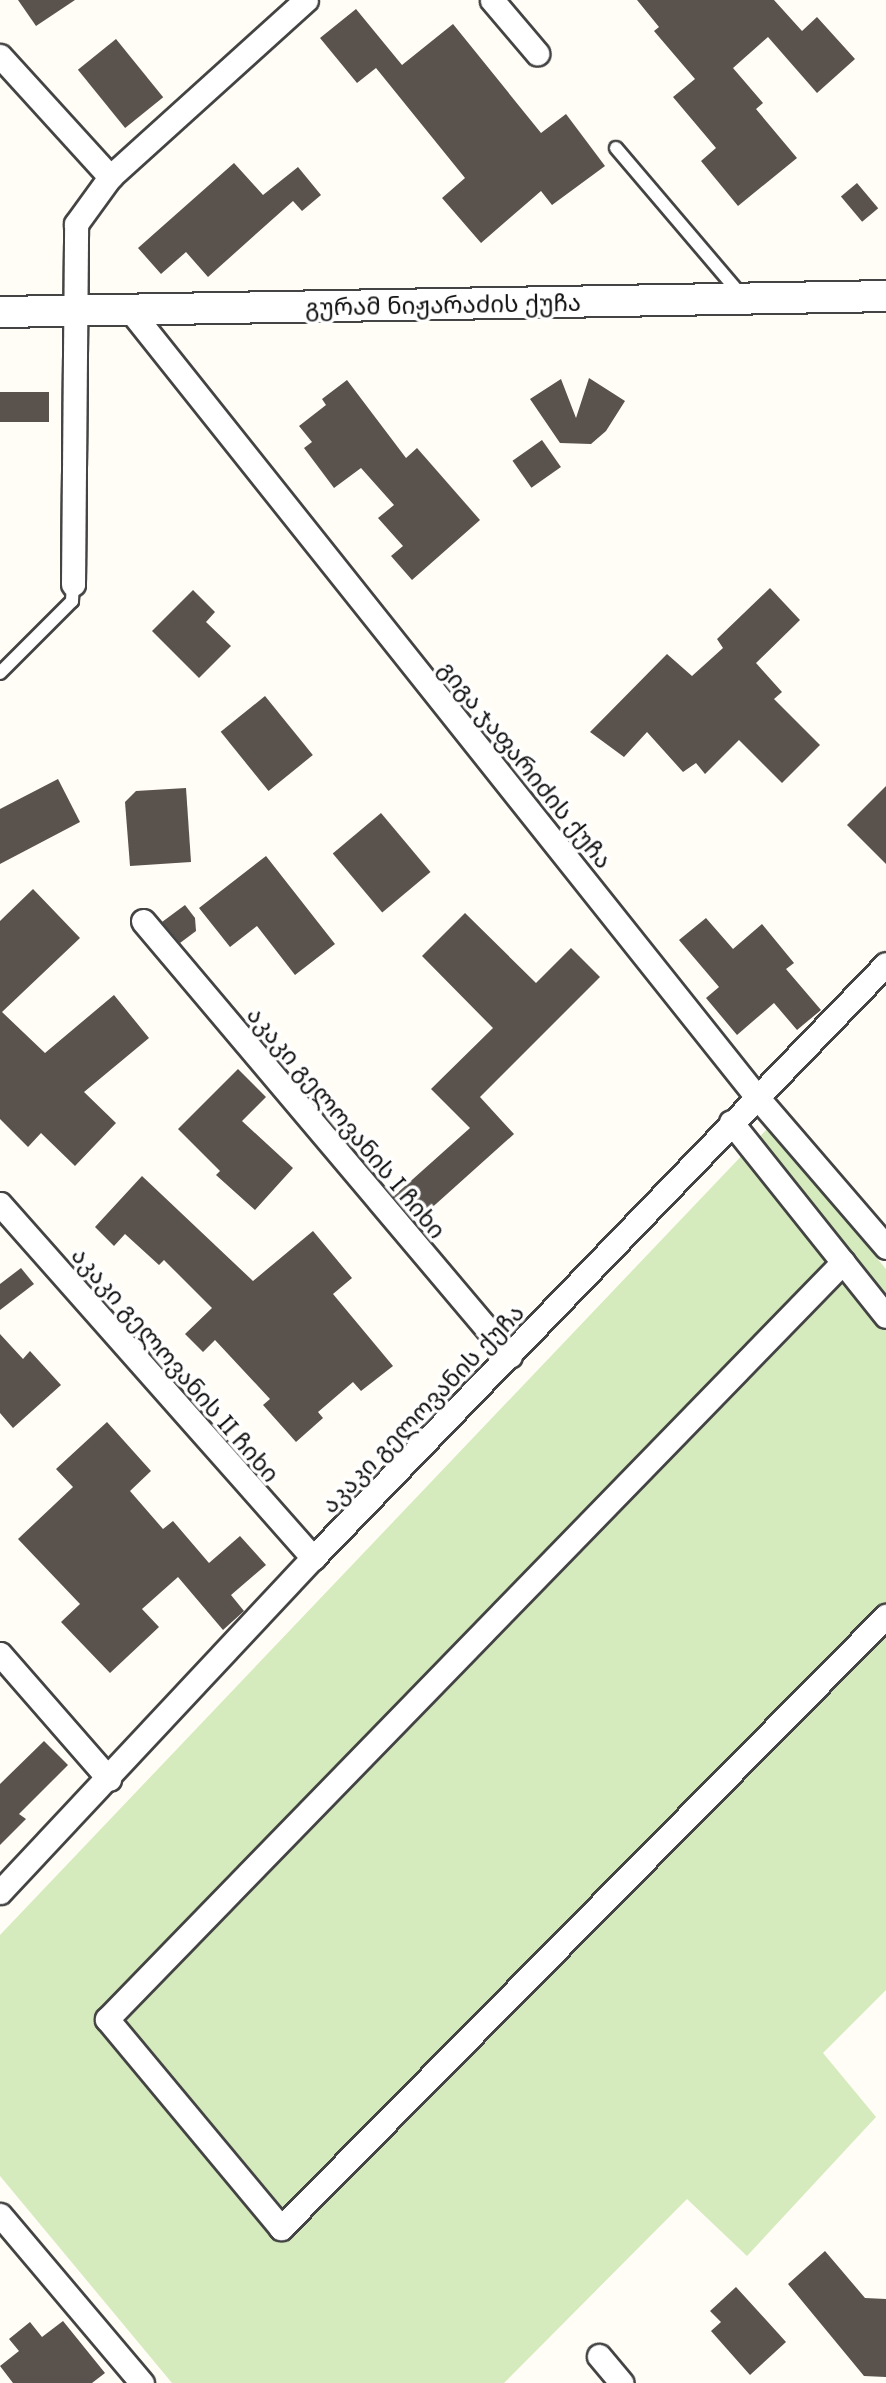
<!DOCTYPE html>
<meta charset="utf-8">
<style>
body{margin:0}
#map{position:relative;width:886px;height:2383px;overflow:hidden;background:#fffdf5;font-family:Georgia,"Noto Sans Georgian",serif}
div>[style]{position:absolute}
.green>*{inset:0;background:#d5ebbd}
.building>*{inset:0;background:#5a524d;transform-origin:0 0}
.roads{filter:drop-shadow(2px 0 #444) drop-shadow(-2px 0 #444) drop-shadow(0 2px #444) drop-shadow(0 -2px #444)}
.service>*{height:12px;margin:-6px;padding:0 6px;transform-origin:6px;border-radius:6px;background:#fff}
.minor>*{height:23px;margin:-11.5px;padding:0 11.5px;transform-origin:11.5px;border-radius:11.5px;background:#fff}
.tertiary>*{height:30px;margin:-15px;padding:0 15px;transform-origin:15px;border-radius:15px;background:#fff}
span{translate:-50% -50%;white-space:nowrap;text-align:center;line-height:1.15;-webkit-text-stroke:7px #fff;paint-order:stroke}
.street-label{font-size:24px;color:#111}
</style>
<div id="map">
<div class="green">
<div style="clip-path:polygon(768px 1128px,886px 1269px,886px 1990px,823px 2053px,876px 2117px,747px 2256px,687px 2199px,504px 2383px,172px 2383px,0 2176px,0 1935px)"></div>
</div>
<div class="building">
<div style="clip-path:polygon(18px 0,75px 0,36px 26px)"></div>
<div style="clip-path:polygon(637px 0,774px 0,802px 31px,817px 17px,855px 59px,817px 93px,768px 37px,733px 68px,763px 103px,756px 109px,797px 158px,738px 206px,701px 161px,716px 148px,673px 97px,695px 79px,654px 31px,659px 27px)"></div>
<div style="clip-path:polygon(356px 9px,402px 65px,453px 24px,541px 133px,566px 114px,605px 166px,552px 205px,541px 191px,481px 243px,442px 198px,465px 178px,376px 68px,357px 83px,320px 38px)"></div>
<div style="left:116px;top:39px;width:75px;height:49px;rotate:51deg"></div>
<div style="clip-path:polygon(234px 163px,263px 195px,298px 167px,321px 195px,302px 211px,293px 201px,208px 277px,186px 252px,161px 274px,138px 248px)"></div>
<div style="left:857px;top:183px;width:33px;height:21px;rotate:50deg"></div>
<div style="clip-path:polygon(589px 378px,625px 401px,606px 431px,591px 444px,560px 443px,530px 399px,561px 379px,576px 418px)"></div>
<div style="clip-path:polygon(347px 380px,406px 458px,417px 448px,480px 520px,412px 580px,391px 556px,403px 546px,378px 518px,394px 505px,361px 468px,334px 488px,304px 448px,312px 442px,299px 426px,326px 405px,322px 399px)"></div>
<div style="left:49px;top:392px;width:30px;height:49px;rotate:90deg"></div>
<div style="left:542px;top:440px;width:33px;height:36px;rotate:55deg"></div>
<div style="clip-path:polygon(770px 588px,800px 620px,756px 663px,782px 692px,774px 699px,820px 745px,782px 783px,739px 740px,705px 774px,696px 763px,683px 772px,647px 732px,624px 757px,590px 732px,667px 654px,692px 676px,723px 648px,717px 639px)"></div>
<div style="clip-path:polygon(193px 590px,215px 612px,206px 622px,231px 646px,199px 678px,152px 631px)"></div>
<div style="left:265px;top:696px;width:76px;height:57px;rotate:51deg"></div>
<div style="clip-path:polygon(58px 779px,80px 822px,0 864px,0 809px)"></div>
<div style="clip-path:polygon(886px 786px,886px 864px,847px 825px)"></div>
<div style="clip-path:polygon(186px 788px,191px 862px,130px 866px,125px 802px,136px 791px)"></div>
<div style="left:381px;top:813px;width:77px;height:63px;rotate:50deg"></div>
<div style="clip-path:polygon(266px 856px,335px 944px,295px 975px,257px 926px,230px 947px,199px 908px)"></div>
<div style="clip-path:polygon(33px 889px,80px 938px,2px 1012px,45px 1053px,114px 995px,149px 1038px,84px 1092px,116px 1123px,75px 1166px,41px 1133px,28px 1147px,0 1119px,0 921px)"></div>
<div style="clip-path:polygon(185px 905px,195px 918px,196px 931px,180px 943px,162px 922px)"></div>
<div style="clip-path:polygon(465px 913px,536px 983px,571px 948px,600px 977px,480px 1097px,514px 1134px,417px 1221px,394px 1196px,470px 1128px,431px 1089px,493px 1028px,422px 956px)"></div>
<div style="clip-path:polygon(706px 918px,733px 949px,762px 924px,794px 963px,786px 969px,821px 1010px,797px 1030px,774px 1003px,737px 1035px,706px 998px,719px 987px,679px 940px)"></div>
<div style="clip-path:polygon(238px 1069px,266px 1097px,242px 1121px,293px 1168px,255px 1210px,216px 1175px,220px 1171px,178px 1129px)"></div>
<div style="clip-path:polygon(142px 1176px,253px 1281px,313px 1231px,352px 1278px,333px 1294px,393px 1366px,361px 1391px,353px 1382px,318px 1412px,323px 1418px,296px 1442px,263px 1405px,270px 1399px,215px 1340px,203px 1352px,185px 1334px,212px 1308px,164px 1260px,159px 1265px,125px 1234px,114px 1246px,95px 1227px)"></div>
<div style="clip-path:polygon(21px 1268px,34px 1284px,0 1310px,0 1284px)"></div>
<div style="clip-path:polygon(0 1334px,23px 1359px,30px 1351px,61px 1385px,13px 1428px,0 1413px)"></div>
<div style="clip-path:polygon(107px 1422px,151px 1471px,130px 1491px,163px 1529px,173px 1521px,209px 1563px,240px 1536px,266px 1565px,231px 1595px,244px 1611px,223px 1630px,178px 1577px,142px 1609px,159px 1627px,110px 1673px,61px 1622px,80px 1604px,18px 1539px,73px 1487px,56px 1469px)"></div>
<div style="clip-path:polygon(44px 1741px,68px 1765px,19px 1814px,26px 1819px,0 1845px,0 1784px)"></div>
<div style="clip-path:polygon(825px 2251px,865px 2298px,886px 2299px,886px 2377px,864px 2376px,788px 2284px)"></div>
<div style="clip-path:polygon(736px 2287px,786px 2342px,750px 2375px,711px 2331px,721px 2322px,710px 2311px)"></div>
<div style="clip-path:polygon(63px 2321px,105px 2373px,92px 2383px,13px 2383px,0 2366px,19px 2351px,9px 2339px,30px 2322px,42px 2337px)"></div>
</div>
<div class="roads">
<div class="service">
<div style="left:616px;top:148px;width:194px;rotate:49.6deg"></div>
<div style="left:0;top:673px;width:102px;rotate:-45deg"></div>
<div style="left:72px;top:601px;width:17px;rotate:-87deg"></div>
</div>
<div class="minor">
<div style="left:492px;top:0;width:70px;rotate:49.7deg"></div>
<div style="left:0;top:56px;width:164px;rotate:47.7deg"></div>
<div style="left:130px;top:310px;width:1006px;rotate:51.46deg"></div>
<div style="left:757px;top:1097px;width:198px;rotate:49.3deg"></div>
<div style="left:73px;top:584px;width:360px;rotate:-89.5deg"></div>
<div style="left:76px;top:224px;width:58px;rotate:-54.1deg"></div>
<div style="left:110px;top:177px;width:264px;rotate:-42.1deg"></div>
<div style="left:143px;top:921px;width:569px;rotate:49.85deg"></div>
<div style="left:731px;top:1122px;width:248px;rotate:51.4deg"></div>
<div style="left:0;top:1204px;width:473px;rotate:48.5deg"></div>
<div style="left:843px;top:1262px;width:1056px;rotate:134.19deg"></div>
<div style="left:107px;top:2019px;width:272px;rotate:50.2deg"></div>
<div style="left:281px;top:2228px;width:861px;rotate:-45.33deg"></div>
<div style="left:0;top:1654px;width:166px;rotate:48.9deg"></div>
<div style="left:0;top:1892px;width:458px;rotate:-46.9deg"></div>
<div style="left:313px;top:1558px;width:825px;rotate:-46.03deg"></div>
<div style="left:0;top:2215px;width:220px;rotate:49.8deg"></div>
<div style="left:599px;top:2356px;width:35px;rotate:50deg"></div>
</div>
<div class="tertiary">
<div style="left:0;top:312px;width:886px;rotate:-1.03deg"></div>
</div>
</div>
<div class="street-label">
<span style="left:443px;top:304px;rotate:-1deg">გურამ ნიჟარაძის ქუჩა</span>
<span style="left:526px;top:764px;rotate:51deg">გიგა ჯაფარიძის ქუჩა</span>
<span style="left:347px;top:1122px;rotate:50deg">აკაკი გელოვანის I ჩიხი</span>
<span style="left:176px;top:1364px;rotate:49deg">აკაკი გელოვანის II ჩიხი</span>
<span style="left:422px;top:1408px;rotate:-46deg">აკაკი გელოვანის ქუჩა</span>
</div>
</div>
